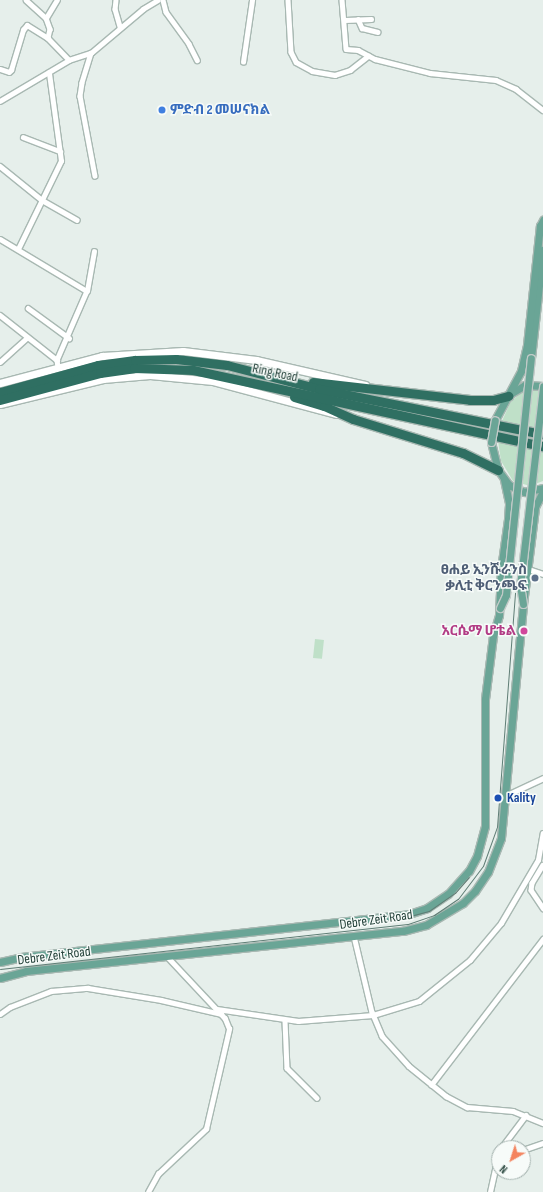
<!DOCTYPE html>
<meta charset="utf-8">
<style>
body{margin:0}
#map{position:relative;width:543px;height:1192px;overflow:hidden;background:#e6efeb;font-family:"Sofia Sans Condensed","Noto Sans Ethiopic",sans-serif}
div>[style]{position:absolute}
.green>*{inset:0;background:#bfe0c8;transform-origin:0 0}
.roads{filter:drop-shadow(1px 0 #a8b8b2) drop-shadow(-1px 0 #a8b8b2) drop-shadow(0 1px #a8b8b2) drop-shadow(0 -1px #a8b8b2)}
.street>*{height:4.5px;margin:-2.25px;padding:0 2.25px;transform-origin:2.25px;border-radius:2.25px;background:#fff}
.secondary>*{height:7px;margin:-3.5px;padding:0 3.5px;transform-origin:3.5px;border-radius:3.5px;background:#fff}
.primary>*{height:7px;margin:-3.5px;padding:0 3.5px;transform-origin:3.5px;border-radius:3.5px;background:#6aa596}
.highway>*{height:9px;margin:-4.5px;padding:0 4.5px;transform-origin:4.5px;border-radius:4.5px;background:#2f6f62}
.tram>*{height:1px;margin:-0.5px;padding:0 0.5px;transform-origin:0.5px;border-radius:0.5px;background:#5f7d75}
.bridges{filter:drop-shadow(1px 0 #c2cac8) drop-shadow(-1px 0 #c2cac8) drop-shadow(0 1px #c2cac8) drop-shadow(0 -1px #c2cac8)}
.primary-bridge>*{height:7px;margin:-3.5px;padding:0 3.5px;transform-origin:3.5px;border-radius:3.5px;background:#6aa596}
.dots>*{width:11px;height:11px;translate:-50% -50%;box-sizing:border-box;border:2px solid #f7fbf9;border-radius:50%}
span{translate:-50% -50%;white-space:nowrap;text-align:center;line-height:1.15;-webkit-text-stroke:3px #f7fbf9;paint-order:stroke}
.shop-label{font-size:14px;color:#366cbe;font-weight:700}
.left{translate:0 -50%;text-align:left}
.street-label{font-size:14px;color:#24423a}
.service-label{font-size:14px;color:#4e5e75;font-weight:700}
.right{translate:-100% -50%;text-align:right}
.hotel-label{font-size:14px;color:#b23c85;font-weight:700}
.transit-label{font-size:14px;color:#164399;font-weight:700}
.north{position:absolute;left:491px;top:1140px;width:40px;height:40px;box-sizing:border-box;background:#f7fbf9;border:1px solid #a3b1ad;border-radius:50%;rotate:219deg;font-size:11px;font-weight:700;line-height:16px;text-align:center;color:#24423a}
.north::after{content:'';display:block;margin:auto;width:14px;height:18px;background:#f4845f;clip-path:polygon(50% 0,100% 100%,50% 72%,0 100%)}
</style>
<div id="map">
<div class="green">
<div style="clip-path:polygon(530px 389px,543px 389px,543px 429px,502px 421px,510px 403px,518px 395px)"></div>
<div style="clip-path:polygon(498px 441px,543px 447px,543px 481px,530px 486px,513px 481px,501px 461px)"></div>
<div style="left:315px;top:639px;width:9px;height:19px;rotate:6deg"></div>
</div>
<div class="roads">
<div class="street">
<div style="left:26px;top:0;width:27px;rotate:42deg"></div>
<div style="left:46px;top:18px;width:12px;rotate:70deg"></div>
<div style="left:50px;top:29px;width:9px;rotate:103deg"></div>
<div style="left:48px;top:38px;width:30px;rotate:46deg"></div>
<div style="left:116px;top:0;width:9px;rotate:96deg"></div>
<div style="left:115px;top:9px;width:19px;rotate:74deg"></div>
<div style="left:163px;top:0;width:12px;rotate:76deg"></div>
<div style="left:166px;top:12px;width:39px;rotate:54deg"></div>
<div style="left:189px;top:44px;width:18px;rotate:63deg"></div>
<div style="left:288px;top:0;width:52px;rotate:86.7deg"></div>
<div style="left:291px;top:52px;width:11px;rotate:63deg"></div>
<div style="left:296px;top:62px;width:18px;rotate:29deg"></div>
<div style="left:312px;top:71px;width:23px;rotate:10deg"></div>
<div style="left:335px;top:75px;width:16px;rotate:-18deg"></div>
<div style="left:350px;top:70px;width:23px;rotate:-38deg"></div>
<div style="left:342px;top:0;width:49px;rotate:85.3deg"></div>
<div style="left:346px;top:49px;width:12px;rotate:5deg"></div>
<div style="left:358px;top:50px;width:19px;rotate:28deg"></div>
<div style="left:375px;top:59px;width:57px;rotate:14.3deg"></div>
<div style="left:430px;top:73px;width:66px;rotate:6.1deg"></div>
<div style="left:496px;top:80px;width:22px;rotate:24deg"></div>
<div style="left:516px;top:89px;width:34px;rotate:38deg"></div>
<div style="left:46px;top:18px;width:21px;rotate:-59deg"></div>
<div style="left:358px;top:19px;width:10px;rotate:66deg"></div>
<div style="left:362px;top:28px;width:16px;rotate:14deg"></div>
<div style="left:345px;top:20px;width:26px;rotate:-2deg"></div>
<div style="left:91px;top:53px;width:31px;rotate:107deg"></div>
<div style="left:82px;top:83px;width:13px;rotate:99deg"></div>
<div style="left:80px;top:96px;width:81px;rotate:79.4deg"></div>
<div style="left:243px;top:62px;width:63px;rotate:-81.7deg"></div>
<div style="left:0;top:69px;width:9px;rotate:18deg"></div>
<div style="left:9px;top:72px;width:3px;rotate:-45deg"></div>
<div style="left:11px;top:70px;width:42px;rotate:-73.3deg"></div>
<div style="left:23px;top:30px;width:6px;rotate:-51deg"></div>
<div style="left:27px;top:25px;width:25px;rotate:32deg"></div>
<div style="left:0;top:101px;width:80px;rotate:-30.7deg"></div>
<div style="left:69px;top:60px;width:23px;rotate:-18deg"></div>
<div style="left:91px;top:53px;width:68px;rotate:-40.2deg"></div>
<div style="left:143px;top:9px;width:17px;rotate:-31deg"></div>
<div style="left:23px;top:137px;width:40px;rotate:21deg"></div>
<div style="left:0;top:166px;width:54px;rotate:39deg"></div>
<div style="left:42px;top:200px;width:40px;rotate:29.7deg"></div>
<div style="left:0;top:239px;width:101px;rotate:30.9deg"></div>
<div style="left:87px;top:291px;width:75px;rotate:113.5deg"></div>
<div style="left:57px;top:360px;width:7px;rotate:82deg"></div>
<div style="left:18px;top:249px;width:98px;rotate:-64deg"></div>
<div style="left:61px;top:161px;width:89px;rotate:-97.8deg"></div>
<div style="left:87px;top:291px;width:40px;rotate:-80deg"></div>
<div style="left:28px;top:308px;width:51px;rotate:36.2deg"></div>
<div style="left:0;top:315px;width:73px;rotate:38.3deg"></div>
<div style="left:0;top:362px;width:36px;rotate:-42deg"></div>
<div style="left:528px;top:569px;width:16px;rotate:18deg"></div>
<div style="left:507px;top:795px;width:40px;rotate:-25deg"></div>
<div style="left:543px;top:865px;width:21px;rotate:121deg"></div>
<div style="left:532px;top:883px;width:7px;rotate:98deg"></div>
<div style="left:531px;top:890px;width:22px;rotate:56deg"></div>
<div style="left:354px;top:936px;width:78px;rotate:76.7deg"></div>
<div style="left:372px;top:1012px;width:26px;rotate:67deg"></div>
<div style="left:382px;top:1036px;width:40px;rotate:48deg"></div>
<div style="left:409px;top:1066px;width:48px;rotate:39deg"></div>
<div style="left:446px;top:1096px;width:24px;rotate:28deg"></div>
<div style="left:467px;top:1107px;width:46px;rotate:5deg"></div>
<div style="left:513px;top:1111px;width:32px;rotate:22deg"></div>
<div style="left:217px;top:1009px;width:82px;rotate:8.4deg"></div>
<div style="left:298px;top:1021px;width:75px;rotate:-4.6deg"></div>
<div style="left:373px;top:1015px;width:48px;rotate:-16.9deg"></div>
<div style="left:419px;top:1001px;width:65px;rotate:-38.8deg"></div>
<div style="left:470px;top:960px;width:48px;rotate:-50deg"></div>
<div style="left:501px;top:923px;width:73px;rotate:-59.6deg"></div>
<div style="left:538px;top:860px;width:27px;rotate:-80deg"></div>
<div style="left:0;top:1014px;width:12px;rotate:-35deg"></div>
<div style="left:10px;top:1007px;width:44px;rotate:-21.3deg"></div>
<div style="left:51px;top:991px;width:37px;rotate:-5deg"></div>
<div style="left:88px;top:988px;width:74px;rotate:9.3deg"></div>
<div style="left:161px;top:1000px;width:62px;rotate:13.1deg"></div>
<div style="left:285px;top:1021px;width:47px;rotate:87.6deg"></div>
<div style="left:287px;top:1068px;width:42px;rotate:45deg"></div>
<div style="left:431px;top:1085px;width:184px;rotate:-52.5deg"></div>
<div style="left:501px;top:1148px;width:41px;rotate:-52.9deg"></div>
<div style="left:523px;top:1150px;width:21px;rotate:-19deg"></div>
<div style="left:148px;top:1192px;width:21px;rotate:-61deg"></div>
<div style="left:158px;top:1174px;width:66px;rotate:-43.2deg"></div>
<div style="left:206px;top:1129px;width:103px;rotate:-77deg"></div>
<div style="left:229px;top:1029px;width:11px;rotate:-112deg"></div>
<div style="left:225px;top:1019px;width:85px;rotate:-133.1deg"></div>
<div style="left:490px;top:1192px;width:42px;rotate:-77.6deg"></div>
</div>
<div class="secondary">
<div style="left:0;top:383px;width:106px;rotate:-14.8deg"></div>
<div style="left:102px;top:356px;width:81px;rotate:-3.5deg"></div>
<div style="left:183px;top:351px;width:74px;rotate:7deg"></div>
<div style="left:256px;top:360px;width:112px;rotate:12.9deg"></div>
<div style="left:0;top:404px;width:106px;rotate:-13.6deg"></div>
<div style="left:103px;top:379px;width:47px;rotate:-4.9deg"></div>
<div style="left:150px;top:375px;width:63px;rotate:5.4deg"></div>
<div style="left:213px;top:381px;width:127px;rotate:15deg"></div>
</div>
<div class="primary">
<div style="left:531px;top:358px;width:109px;rotate:-83.7deg"></div>
<div style="left:510px;top:394px;width:17px;rotate:-31deg"></div>
<div style="left:525px;top:385px;width:18px;rotate:3deg"></div>
<div style="left:495px;top:420px;width:55px;rotate:-62deg"></div>
<div style="left:521px;top:371px;width:27px;rotate:-77deg"></div>
<div style="left:527px;top:345px;width:120px;rotate:-83.8deg"></div>
<div style="left:540px;top:226px;width:7px;rotate:-63deg"></div>
<div style="left:491px;top:442px;width:29px;rotate:76deg"></div>
<div style="left:498px;top:470px;width:19px;rotate:54deg"></div>
<div style="left:509px;top:485px;width:17px;rotate:25deg"></div>
<div style="left:524px;top:492px;width:19px;rotate:-12deg"></div>
<div style="left:0;top:962px;width:22px;rotate:-13deg"></div>
<div style="left:21px;top:957px;width:390px;rotate:-6.3deg"></div>
<div style="left:409px;top:914px;width:19px;rotate:-18deg"></div>
<div style="left:427px;top:908px;width:25px;rotate:-34deg"></div>
<div style="left:448px;top:894px;width:31px;rotate:-48deg"></div>
<div style="left:469px;top:871px;width:17px;rotate:-62deg"></div>
<div style="left:477px;top:856px;width:31px;rotate:-75deg"></div>
<div style="left:485px;top:826px;width:127px;rotate:-90deg"></div>
<div style="left:485px;top:699px;width:64px;rotate:-82.8deg"></div>
<div style="left:493px;top:636px;width:22px;rotate:-74deg"></div>
<div style="left:499px;top:615px;width:46px;rotate:-87.5deg"></div>
<div style="left:501px;top:569px;width:50px;rotate:-82deg"></div>
<div style="left:508px;top:519px;width:16px;rotate:-86deg"></div>
<div style="left:509px;top:503px;width:25px;rotate:-102deg"></div>
<div style="left:0;top:978px;width:27px;rotate:-15deg"></div>
<div style="left:26px;top:971px;width:379px;rotate:-6.1deg"></div>
<div style="left:403px;top:931px;width:24px;rotate:-15deg"></div>
<div style="left:426px;top:925px;width:43px;rotate:-30.7deg"></div>
<div style="left:463px;top:903px;width:17px;rotate:-45deg"></div>
<div style="left:475px;top:891px;width:23px;rotate:-56deg"></div>
<div style="left:488px;top:872px;width:36px;rotate:-69deg"></div>
<div style="left:501px;top:838px;width:235px;rotate:-84.6deg"></div>
<div style="left:523px;top:604px;width:98px;rotate:-82.9deg"></div>
<div style="left:535px;top:507px;width:18px;rotate:-63deg"></div>
</div>
<div class="highway">
<div style="left:313px;top:382px;width:158px;rotate:6.5deg"></div>
<div style="left:470px;top:400px;width:23px"></div>
<div style="left:493px;top:400px;width:16px;rotate:-15deg"></div>
<div style="left:0;top:392px;width:102px;rotate:-15.4deg"></div>
<div style="left:98px;top:365px;width:37px;rotate:-8deg"></div>
<div style="left:135px;top:360px;width:41px;rotate:-1.4deg"></div>
<div style="left:176px;top:359px;width:51px;rotate:6.7deg"></div>
<div style="left:227px;top:365px;width:95px;rotate:14.6deg"></div>
<div style="left:319px;top:389px;width:228px;rotate:11.4deg"></div>
<div style="left:294px;top:397px;width:31px;rotate:17deg"></div>
<div style="left:324px;top:406px;width:32px;rotate:24deg"></div>
<div style="left:353px;top:419px;width:115px;rotate:17.2deg"></div>
<div style="left:463px;top:453px;width:39px;rotate:26deg"></div>
<div style="left:0;top:400px;width:104px;rotate:-15.1deg"></div>
<div style="left:100px;top:373px;width:34px;rotate:-8deg"></div>
<div style="left:134px;top:368px;width:59px;rotate:1.9deg"></div>
<div style="left:193px;top:370px;width:358px;rotate:12.3deg"></div>
</div>
</div>
<div class="tram">
<div style="left:395px;top:920px;width:35px;rotate:-15deg"></div>
<div style="left:429px;top:911px;width:32px;rotate:-35deg"></div>
<div style="left:455px;top:893px;width:21px;rotate:-49deg"></div>
<div style="left:0;top:969px;width:410px;rotate:-6.3deg"></div>
<div style="left:408px;top:924px;width:28px;rotate:-19deg"></div>
<div style="left:434px;top:915px;width:29px;rotate:-34deg"></div>
<div style="left:458px;top:899px;width:41px;rotate:-52.9deg"></div>
<div style="left:483px;top:866px;width:41px;rotate:-70.3deg"></div>
<div style="left:497px;top:827px;width:235px;rotate:-85.6deg"></div>
</div>
<div class="bridges">
<div class="primary-bridge">
<div style="left:491px;top:442px;width:22px;rotate:-80deg"></div>
<div style="left:523px;top:604px;width:18px;rotate:-99deg"></div>
<div style="left:520px;top:586px;width:201px;rotate:-83.4deg"></div>
<div style="left:500px;top:608px;width:14px;rotate:-65deg"></div>
<div style="left:506px;top:595px;width:238px;rotate:-84deg"></div>
</div>
</div>
<div class="dots">
<div style="left:162px;top:110px;background:#3f7fe0"></div>
<div style="left:535px;top:578px;background:#5c6f8a"></div>
<div style="left:524px;top:631px;background:#d1479c"></div>
<div style="left:498px;top:798px;background:#1a4fb4"></div>
</div>
<div class="shop-label">
<span class="left" style="left:170px;top:110px">ምድብ 2 መሠናክል</span>
</div>
<div class="street-label">
<span style="left:275px;top:373px;rotate:12deg">Ring Road</span>
<span style="left:376px;top:920px;rotate:-8deg">Debre Zeit Road</span>
<span style="left:54px;top:956px;rotate:-7deg">Debre Zeit Road</span>
</div>
<div class="service-label">
<span class="right" style="left:527px;top:578px">ፀሐይ ኢንሹራንስ<br>ቃሊቲ ቅርንጫፍ</span>
</div>
<div class="hotel-label">
<span class="right" style="left:516px;top:631px">አርሴማ ሆቴል</span>
</div>
<div class="transit-label">
<span class="left" style="left:507px;top:798px">Kality</span>
</div>
<div class="north">N</div>
</div>
